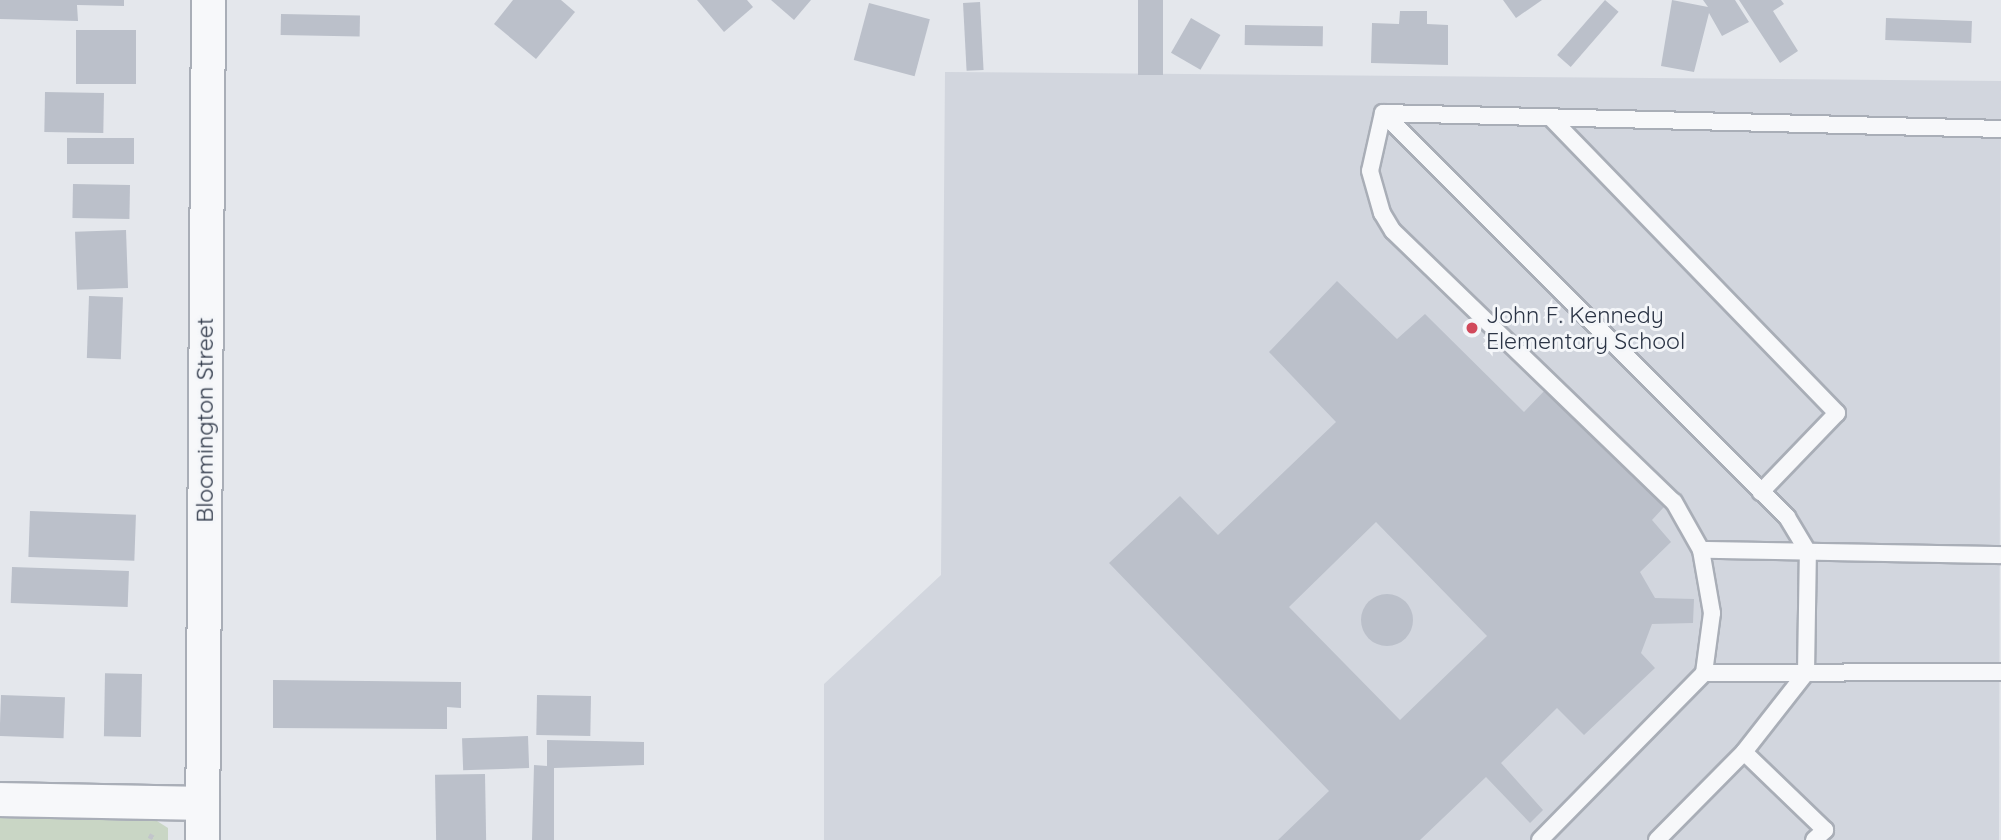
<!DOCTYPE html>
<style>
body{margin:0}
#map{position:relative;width:2001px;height:840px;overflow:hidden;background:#e4e7ec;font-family:Quicksand,sans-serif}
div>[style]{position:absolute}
.built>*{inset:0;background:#d2d6de}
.green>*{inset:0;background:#c9d6c5}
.building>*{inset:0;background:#bbc0ca;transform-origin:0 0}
.round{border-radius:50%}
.path>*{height:4.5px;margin-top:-2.25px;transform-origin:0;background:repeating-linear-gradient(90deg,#c2c5cb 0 5px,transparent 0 10px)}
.roads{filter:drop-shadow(2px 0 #a9aeb7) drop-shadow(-2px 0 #a9aeb7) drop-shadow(0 2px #a9aeb7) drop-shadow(0 -2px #a9aeb7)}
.lane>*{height:16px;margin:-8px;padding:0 8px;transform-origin:8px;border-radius:8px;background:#f7f8fa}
.street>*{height:33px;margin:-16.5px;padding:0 16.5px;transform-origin:16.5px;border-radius:16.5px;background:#f7f8fa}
.dots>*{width:19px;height:19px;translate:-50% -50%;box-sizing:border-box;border:4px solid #f4f6f9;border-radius:50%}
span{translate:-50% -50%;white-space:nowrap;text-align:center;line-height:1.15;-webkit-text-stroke:6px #f4f6f9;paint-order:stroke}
.poi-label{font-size:23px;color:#2b3445}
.left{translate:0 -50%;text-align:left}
.street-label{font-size:23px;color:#2b3445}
</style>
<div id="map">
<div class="built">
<div style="clip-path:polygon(945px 72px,2001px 81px,1999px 840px,824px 840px,824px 684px,941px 575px)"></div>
</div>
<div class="green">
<div style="clip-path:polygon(0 818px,157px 821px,168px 828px,168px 840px,0 840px)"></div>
</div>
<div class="building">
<div style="clip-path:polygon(0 0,124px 0,124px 6px,77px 5px,78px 21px,0 19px)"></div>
<div style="clip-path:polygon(513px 0,561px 0,575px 12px,536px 59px,494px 24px)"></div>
<div style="clip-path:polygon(697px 0,747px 0,753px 7px,724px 32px)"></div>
<div style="clip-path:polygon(771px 0,811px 0,794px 20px)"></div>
<div style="left:1138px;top:0;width:25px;height:75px"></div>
<div style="clip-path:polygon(1503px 0,1542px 0,1516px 18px)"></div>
<div style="left:1605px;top:0;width:18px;height:73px;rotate:41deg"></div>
<div style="clip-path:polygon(1672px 0,1708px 7px,1703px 0,1735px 0,1749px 22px,1722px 36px,1709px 13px,1694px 72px,1661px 66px)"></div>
<div style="clip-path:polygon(1739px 0,1781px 0,1784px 4px,1773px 11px,1798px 51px,1780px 63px)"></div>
<div style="left:980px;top:2px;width:68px;height:17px;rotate:87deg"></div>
<div style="left:869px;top:3px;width:63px;height:59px;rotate:15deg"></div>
<div style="clip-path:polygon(1400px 11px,1427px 11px,1427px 24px,1448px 25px,1448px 65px,1371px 63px,1372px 23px,1399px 24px)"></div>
<div style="left:281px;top:14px;width:79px;height:21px;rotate:1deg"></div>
<div style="left:1191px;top:18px;width:34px;height:40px;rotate:30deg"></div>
<div style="left:1886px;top:18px;width:86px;height:22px;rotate:2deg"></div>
<div style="left:1245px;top:25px;width:78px;height:20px;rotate:1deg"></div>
<div style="left:76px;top:30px;width:60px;height:54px"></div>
<div style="left:45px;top:92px;width:59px;height:40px;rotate:1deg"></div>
<div style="left:134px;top:138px;width:26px;height:67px;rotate:90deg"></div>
<div style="left:73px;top:184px;width:57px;height:34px;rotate:1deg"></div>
<div style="left:126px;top:230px;width:58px;height:51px;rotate:88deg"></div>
<div style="clip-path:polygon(evenodd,1337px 281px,1397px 339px,1425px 314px,1524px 412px,1547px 388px,1664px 507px,1652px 520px,1671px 542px,1640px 572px,1655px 598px,1694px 599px,1693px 623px,1652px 624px,1641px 653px,1655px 668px,1584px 735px,1557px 708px,1501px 763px,1543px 810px,1530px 823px,1486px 777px,1420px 840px,1278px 840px,1329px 791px,1109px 563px,1180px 496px,1218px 535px,1336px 422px,1269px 352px,1337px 281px,1376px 522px,1487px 636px,1400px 720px,1289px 607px,1376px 522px)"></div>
<div style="left:89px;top:296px;width:34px;height:62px;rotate:2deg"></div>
<div style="left:30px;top:511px;width:106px;height:46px;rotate:2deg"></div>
<div style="left:12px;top:567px;width:117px;height:36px;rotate:2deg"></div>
<div class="round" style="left:1361px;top:594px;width:52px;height:52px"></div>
<div style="left:142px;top:674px;width:63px;height:37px;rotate:91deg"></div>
<div style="clip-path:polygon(273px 680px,461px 682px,461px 708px,447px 707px,447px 729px,273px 728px)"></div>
<div style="left:1px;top:695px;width:64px;height:41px;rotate:2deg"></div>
<div style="left:537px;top:695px;width:54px;height:40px;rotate:1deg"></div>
<div style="left:528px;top:736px;width:32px;height:66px;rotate:88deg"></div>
<div style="clip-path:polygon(547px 740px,644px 742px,644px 765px,554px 768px,554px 840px,532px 840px,534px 765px,547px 766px)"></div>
<div style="left:485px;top:774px;width:66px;height:50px;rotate:89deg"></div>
</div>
<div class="path">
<div style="left:149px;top:835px;width:10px;rotate:29deg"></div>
</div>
<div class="roads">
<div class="lane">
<div style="left:1383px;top:113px;width:59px;rotate:102.6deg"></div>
<div style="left:1370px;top:171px;width:44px;rotate:74.1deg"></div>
<div style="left:1382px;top:213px;width:21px;rotate:59deg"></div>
<div style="left:1393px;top:231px;width:390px;rotate:44deg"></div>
<div style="left:1674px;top:502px;width:55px;rotate:60.6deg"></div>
<div style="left:1551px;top:118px;width:411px;rotate:45.9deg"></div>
<div style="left:1837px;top:413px;width:110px;rotate:133.9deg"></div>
<div style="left:2001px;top:555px;width:300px;rotate:-179deg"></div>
<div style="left:1701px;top:550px;width:64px;rotate:80.1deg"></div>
<div style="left:1712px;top:613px;width:61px;rotate:97.6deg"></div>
<div style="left:1704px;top:673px;width:297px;rotate:-0.2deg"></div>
<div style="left:1540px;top:840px;width:234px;rotate:-45.5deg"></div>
<div style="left:1657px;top:840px;width:124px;rotate:-45.3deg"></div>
<div style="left:1814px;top:840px;width:15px;rotate:-42deg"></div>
<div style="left:1825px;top:830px;width:112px;rotate:-136.1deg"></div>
<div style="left:1744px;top:752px;width:100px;rotate:-51.9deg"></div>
<div style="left:1806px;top:673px;width:121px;rotate:-89.1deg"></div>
<div style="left:1808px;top:552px;width:41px;rotate:-121deg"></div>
<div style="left:1787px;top:517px;width:571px;rotate:-135deg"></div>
<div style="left:1383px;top:113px;width:618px;rotate:1.48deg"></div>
</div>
<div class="street">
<div style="left:0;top:799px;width:202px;rotate:1.1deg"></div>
<div style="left:202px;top:840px;width:840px;rotate:-89.59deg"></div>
</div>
</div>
<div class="dots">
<div style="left:1472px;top:328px;background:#d1495b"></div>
</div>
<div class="poi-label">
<span class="left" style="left:1486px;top:328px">John F. Kennedy<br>Elementary School</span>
</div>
<div class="street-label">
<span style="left:205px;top:420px;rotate:-90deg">Bloomington Street</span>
</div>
</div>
